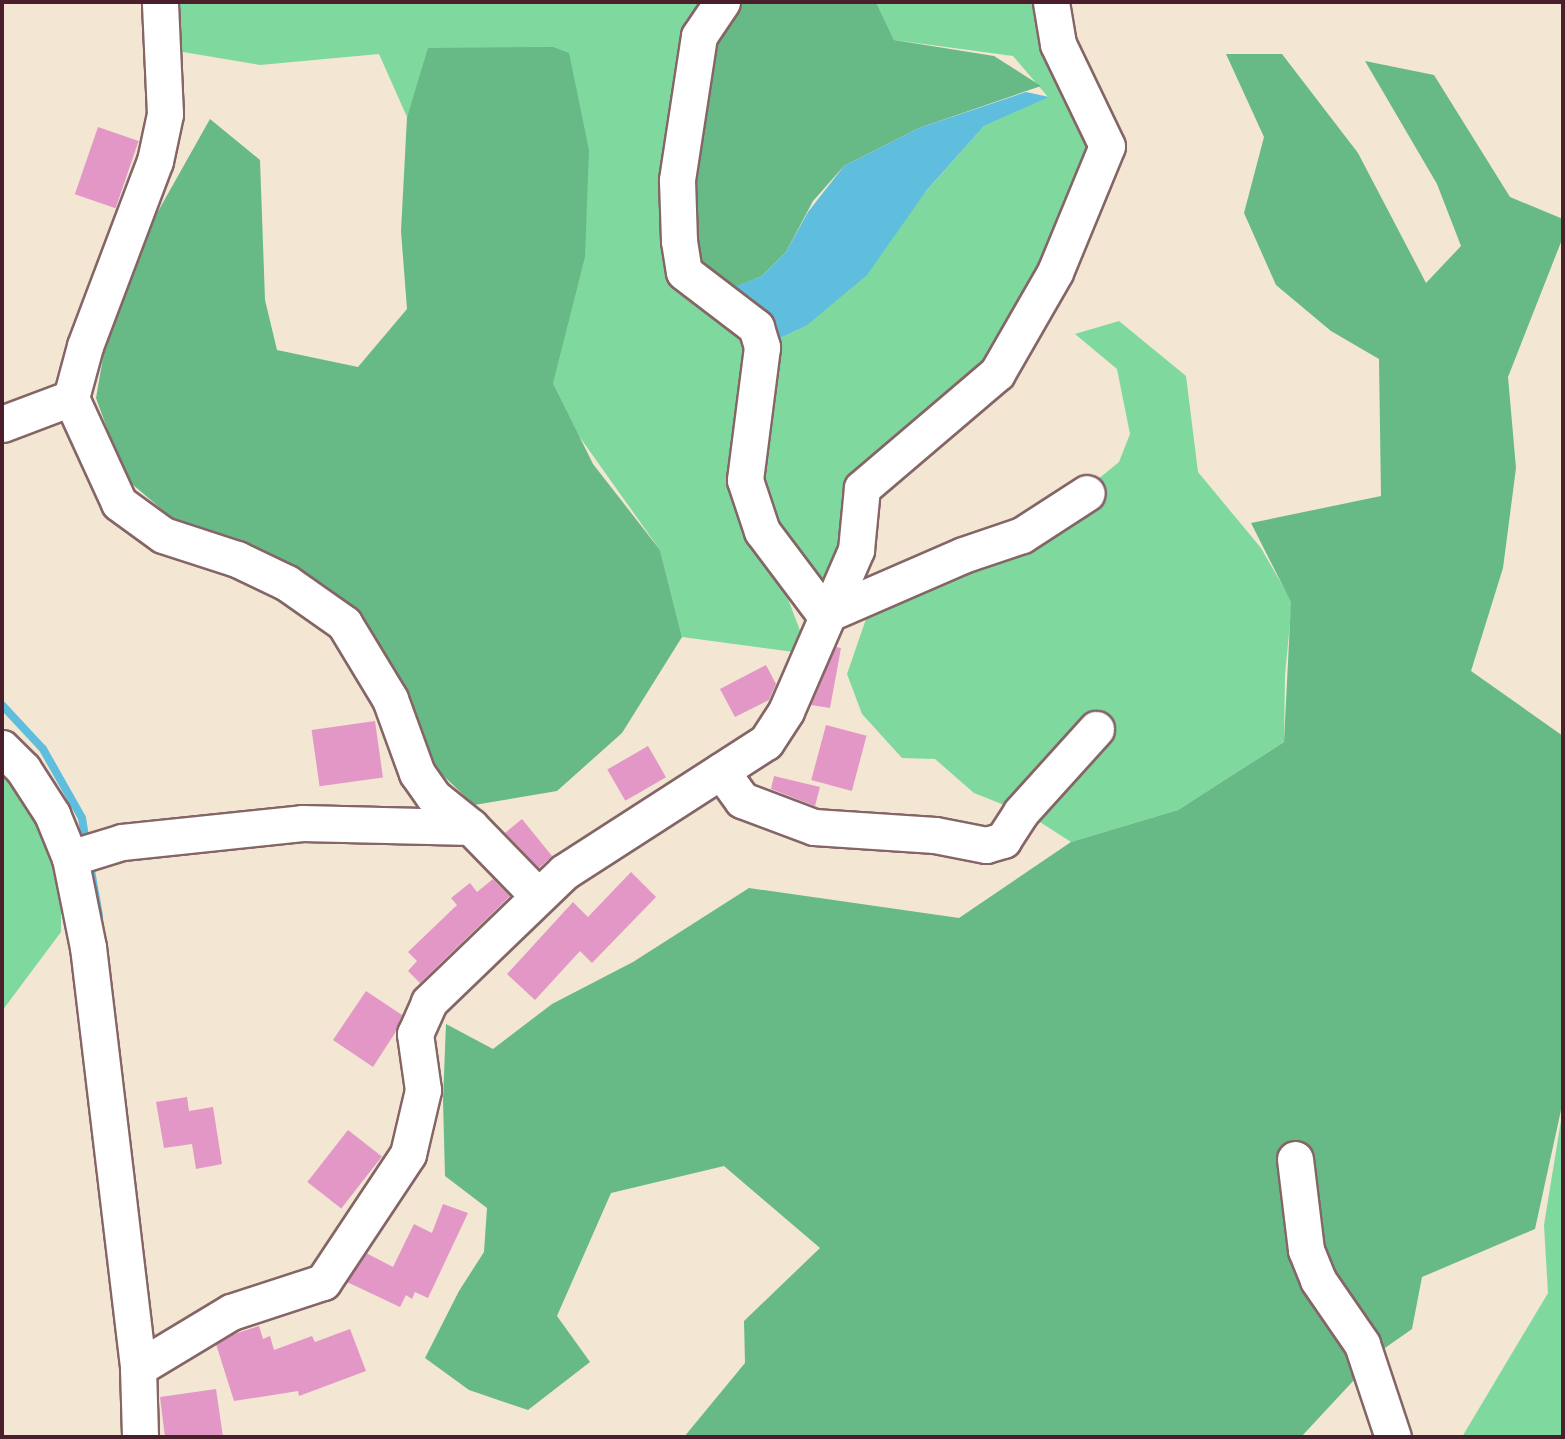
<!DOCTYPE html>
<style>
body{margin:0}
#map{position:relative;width:1565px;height:1439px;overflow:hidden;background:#f3e6d3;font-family:Delius,sans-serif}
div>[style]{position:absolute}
.green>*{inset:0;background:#7fd99f}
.forest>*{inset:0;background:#67b986}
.water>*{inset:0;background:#5fbddd}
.stream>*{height:8px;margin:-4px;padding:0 4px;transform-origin:4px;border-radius:4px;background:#5fbddd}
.building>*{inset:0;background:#e297c6;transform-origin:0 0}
.roads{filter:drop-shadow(2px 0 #856566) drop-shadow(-2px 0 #856566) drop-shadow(0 2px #856566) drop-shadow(0 -2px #856566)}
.minor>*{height:35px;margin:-17.5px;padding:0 17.5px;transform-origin:17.5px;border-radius:17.5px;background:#fff}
span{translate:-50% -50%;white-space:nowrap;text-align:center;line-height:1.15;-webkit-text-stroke:5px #f6f6f2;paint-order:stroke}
.frame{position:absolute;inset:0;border:4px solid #4a1f2b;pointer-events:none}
</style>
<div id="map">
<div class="green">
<div style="clip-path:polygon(174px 2px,722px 2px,762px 347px,806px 326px,984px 126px,1048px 97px,1013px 56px,894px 40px,876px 2px,1048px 2px,1102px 135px,1020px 333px,862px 488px,825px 615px,762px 531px,809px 654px,682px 637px,660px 550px,579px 436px,553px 383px,429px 48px,407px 117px,379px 54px,260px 65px,177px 51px)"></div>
<div style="clip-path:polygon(1119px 321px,1186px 376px,1198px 472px,1261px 548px,1292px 602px,1285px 675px,1284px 742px,1178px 810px,1071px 842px,1029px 815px,974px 793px,935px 759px,902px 758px,862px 714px,847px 674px,866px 619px,937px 580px,1010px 551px,1119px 462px,1130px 434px,1117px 369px,1075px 334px)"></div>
<div style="clip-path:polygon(2px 773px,26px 798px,61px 877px,61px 932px,2px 1011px)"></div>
<div style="clip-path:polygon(1563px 1108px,1563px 1437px,1462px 1437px,1548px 1293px,1544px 1225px)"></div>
</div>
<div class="forest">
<div style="clip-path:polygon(722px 2px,876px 2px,894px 40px,994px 56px,1041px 86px,919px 128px,844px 166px,813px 201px,786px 252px,762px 276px,714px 295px,684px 272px,677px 180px)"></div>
<div style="clip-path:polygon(553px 47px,569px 53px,589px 150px,585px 257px,553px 383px,593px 464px,660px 550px,682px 637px,622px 733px,557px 791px,474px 805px,428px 761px,355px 614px,193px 536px,125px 478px,96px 398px,104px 352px,147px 231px,210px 119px,260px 160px,265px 300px,277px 350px,358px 367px,407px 309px,401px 231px,407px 117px,428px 48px)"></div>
<div style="clip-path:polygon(1226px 54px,1282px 54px,1358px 153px,1426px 283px,1461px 246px,1437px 184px,1365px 61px,1434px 75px,1510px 197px,1563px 219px,1563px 237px,1508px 377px,1516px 468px,1503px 568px,1471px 671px,1563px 736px,1563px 1101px,1535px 1229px,1422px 1277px,1412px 1329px,1382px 1350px,1301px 1437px,684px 1437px,745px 1363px,744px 1321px,820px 1248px,724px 1166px,611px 1193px,557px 1316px,590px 1362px,528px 1410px,469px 1390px,425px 1358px,459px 1291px,484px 1252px,487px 1208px,445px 1176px,443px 1100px,446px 1024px,493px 1049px,552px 1004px,633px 962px,749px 888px,959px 918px,1071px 842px,1178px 810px,1284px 742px,1291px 602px,1251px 523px,1381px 496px,1379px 359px,1331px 331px,1276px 285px,1244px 213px,1264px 137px)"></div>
</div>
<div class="water">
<div style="clip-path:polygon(1026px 92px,1049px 97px,984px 126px,926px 191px,867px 275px,806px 326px,772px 342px,714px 295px,762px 276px,786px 252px,808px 212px,844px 166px,919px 128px)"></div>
</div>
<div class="stream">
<div style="left:2px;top:705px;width:60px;rotate:47deg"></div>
<div style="left:43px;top:749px;width:79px;rotate:60.5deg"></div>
<div style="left:82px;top:818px;width:25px;rotate:81deg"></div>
<div style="left:89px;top:859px;width:57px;rotate:79.9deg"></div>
</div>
<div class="building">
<div style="left:98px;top:127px;width:43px;height:71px;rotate:19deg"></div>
<div style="clip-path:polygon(836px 647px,841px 648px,830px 708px,811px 705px)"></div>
<div style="clip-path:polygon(766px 665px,776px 684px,769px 700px,735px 717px,720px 689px)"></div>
<div style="left:375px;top:721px;width:57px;height:64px;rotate:82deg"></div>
<div style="left:826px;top:725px;width:42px;height:57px;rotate:15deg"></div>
<div style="left:648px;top:746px;width:36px;height:47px;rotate:60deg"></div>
<div style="clip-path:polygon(774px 776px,820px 787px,815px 806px,771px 789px)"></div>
<div style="clip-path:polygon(522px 819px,552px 856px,539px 868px,505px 833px)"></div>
<div style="clip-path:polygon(631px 872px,656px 897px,592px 963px,580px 951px,535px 1000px,507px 974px,573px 902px,588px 917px)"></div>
<div style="clip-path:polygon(493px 879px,510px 896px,420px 983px,408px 971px,417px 961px,408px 952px,457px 905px,451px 898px,470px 883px,477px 892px)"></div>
<div style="clip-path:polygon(366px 991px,402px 1015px,395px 1033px,373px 1067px,333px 1040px)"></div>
<div style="clip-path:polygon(187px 1097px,189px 1111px,213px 1107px,222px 1164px,196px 1169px,192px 1144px,164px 1148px,156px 1102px)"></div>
<div style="left:348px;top:1130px;width:43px;height:66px;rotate:38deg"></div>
<div style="clip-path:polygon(443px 1204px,468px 1213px,428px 1298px,415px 1292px,412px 1299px,406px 1295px,400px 1307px,347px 1282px,366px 1253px,393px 1267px,414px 1224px,432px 1233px)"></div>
<div style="clip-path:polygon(259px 1326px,263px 1339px,270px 1336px,274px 1350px,312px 1336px,315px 1342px,350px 1329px,366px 1371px,299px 1396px,298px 1391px,234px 1401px,216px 1344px,234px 1334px)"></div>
<div style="clip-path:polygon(216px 1389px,223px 1437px,165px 1437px,160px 1397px)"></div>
</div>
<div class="roads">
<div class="minor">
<div style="left:722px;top:2px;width:41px;rotate:124.1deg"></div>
<div style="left:699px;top:36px;width:146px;rotate:98.7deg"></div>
<div style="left:677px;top:180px;width:61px;rotate:88.1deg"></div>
<div style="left:679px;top:241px;width:31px;rotate:81deg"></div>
<div style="left:684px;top:272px;width:91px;rotate:37.4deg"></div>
<div style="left:756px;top:327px;width:21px;rotate:73deg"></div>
<div style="left:762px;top:347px;width:134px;rotate:97.3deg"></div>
<div style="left:745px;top:480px;width:54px;rotate:71.6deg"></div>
<div style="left:762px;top:531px;width:105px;rotate:53.1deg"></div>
<div style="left:825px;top:615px;width:150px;rotate:-23.5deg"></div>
<div style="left:963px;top:555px;width:62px;rotate:-18.7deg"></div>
<div style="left:1022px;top:535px;width:77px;rotate:-32.9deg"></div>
<div style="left:71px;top:398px;width:115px;rotate:65.4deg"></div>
<div style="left:119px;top:503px;width:54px;rotate:36deg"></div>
<div style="left:163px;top:535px;width:78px;rotate:18deg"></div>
<div style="left:237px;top:559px;width:55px;rotate:25.6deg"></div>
<div style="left:287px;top:583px;width:70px;rotate:35.1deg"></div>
<div style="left:344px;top:623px;width:89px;rotate:58.8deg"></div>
<div style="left:390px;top:699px;width:79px;rotate:70deg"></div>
<div style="left:417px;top:773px;width:29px;rotate:55deg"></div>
<div style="left:434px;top:797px;width:48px;rotate:39deg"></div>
<div style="left:2px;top:424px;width:74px;rotate:-20.6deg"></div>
<div style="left:71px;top:398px;width:54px;rotate:-74.9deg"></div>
<div style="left:85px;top:346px;width:198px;rotate:-69.3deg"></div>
<div style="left:155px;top:161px;width:48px;rotate:-78deg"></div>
<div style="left:165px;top:114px;width:112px;rotate:-92.6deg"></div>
<div style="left:2px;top:748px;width:30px;rotate:45deg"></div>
<div style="left:23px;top:769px;width:54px;rotate:57.2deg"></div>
<div style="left:52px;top:814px;width:48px;rotate:67.8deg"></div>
<div style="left:70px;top:858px;width:91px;rotate:78.6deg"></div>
<div style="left:88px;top:947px;width:424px;rotate:83.2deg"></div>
<div style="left:138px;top:1368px;width:69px;rotate:88.3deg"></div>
<div style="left:721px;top:771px;width:36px;rotate:54deg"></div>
<div style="left:742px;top:800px;width:77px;rotate:20.6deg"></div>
<div style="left:814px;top:827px;width:121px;rotate:3.8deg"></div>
<div style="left:935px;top:835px;width:52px;rotate:11.1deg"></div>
<div style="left:986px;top:845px;width:18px;rotate:-16deg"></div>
<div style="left:1003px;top:840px;width:33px;rotate:-57deg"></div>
<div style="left:1021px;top:812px;width:112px;rotate:-47.9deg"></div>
<div style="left:70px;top:858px;width:54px;rotate:-17.1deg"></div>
<div style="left:122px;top:842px;width:181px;rotate:-6deg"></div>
<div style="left:302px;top:823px;width:169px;rotate:1.4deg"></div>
<div style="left:471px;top:827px;width:96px;rotate:45.8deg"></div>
<div style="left:1295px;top:1159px;width:92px;rotate:83.1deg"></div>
<div style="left:1306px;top:1250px;width:32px;rotate:68deg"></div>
<div style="left:1318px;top:1280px;width:78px;rotate:55.5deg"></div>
<div style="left:1362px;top:1344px;width:98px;rotate:71.6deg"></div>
<div style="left:138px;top:1368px;width:109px;rotate:-31.1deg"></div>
<div style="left:231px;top:1312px;width:97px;rotate:-18.1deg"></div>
<div style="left:323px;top:1282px;width:154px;rotate:-56.4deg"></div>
<div style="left:408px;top:1154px;width:66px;rotate:-76.8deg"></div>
<div style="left:423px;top:1090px;width:57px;rotate:-98.1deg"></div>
<div style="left:415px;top:1034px;width:35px;rotate:-66deg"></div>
<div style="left:429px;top:1002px;width:187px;rotate:-43.9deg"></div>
<div style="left:564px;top:872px;width:240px;rotate:-32.8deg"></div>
<div style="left:766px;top:742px;width:37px;rotate:-57deg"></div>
<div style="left:786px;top:711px;width:176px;rotate:-66.5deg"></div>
<div style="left:856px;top:550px;width:62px;rotate:-84.5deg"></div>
<div style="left:862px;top:488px;width:177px;rotate:-40.4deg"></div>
<div style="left:997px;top:373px;width:116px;rotate:-60.1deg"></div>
<div style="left:1055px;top:272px;width:136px;rotate:-67.6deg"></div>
<div style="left:1107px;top:146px;width:113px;rotate:-115.7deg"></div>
<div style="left:1058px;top:44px;width:43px;rotate:-99.5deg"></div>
</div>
</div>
<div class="frame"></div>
</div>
